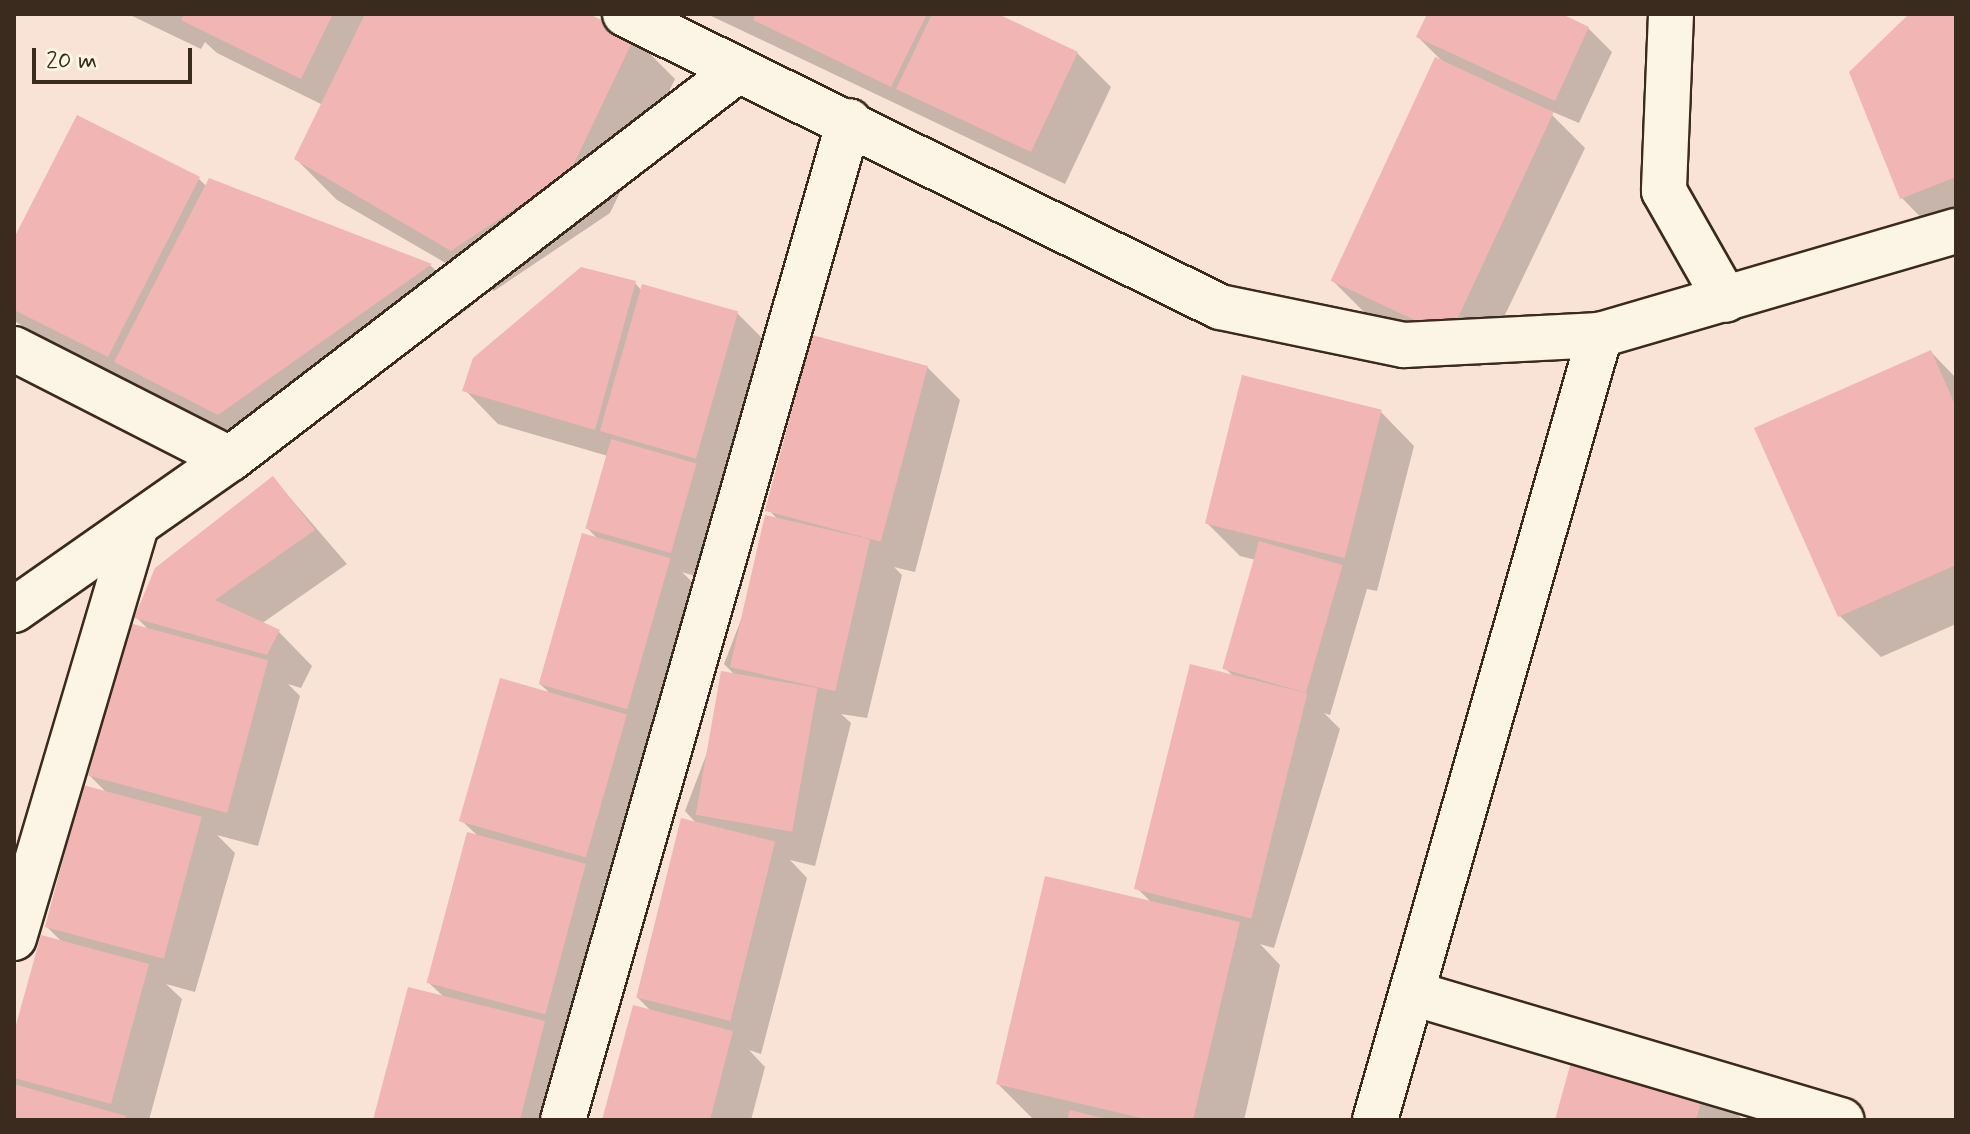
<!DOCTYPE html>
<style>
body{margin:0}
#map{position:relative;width:1970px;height:1134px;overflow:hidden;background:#f9e2d6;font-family:Mynerve,sans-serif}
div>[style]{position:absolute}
.shadow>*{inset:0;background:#0003}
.building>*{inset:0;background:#f1b5b3;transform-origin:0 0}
.roads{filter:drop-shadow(2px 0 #3b2a1e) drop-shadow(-2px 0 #3b2a1e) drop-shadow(0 2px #3b2a1e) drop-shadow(0 -2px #3b2a1e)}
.minor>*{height:44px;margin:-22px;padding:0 22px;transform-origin:22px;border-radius:22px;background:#fcf5e5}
span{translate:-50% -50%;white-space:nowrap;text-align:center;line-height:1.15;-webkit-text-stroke:6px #fcf5e5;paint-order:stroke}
.frame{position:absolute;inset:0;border:16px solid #3b2a1e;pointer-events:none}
.scale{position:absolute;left:32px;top:48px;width:160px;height:36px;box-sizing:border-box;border:4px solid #3b2a1e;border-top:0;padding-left:10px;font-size:24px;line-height:28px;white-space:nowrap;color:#3b2a1e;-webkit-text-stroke:6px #fcf5e5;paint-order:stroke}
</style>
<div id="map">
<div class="shadow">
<div style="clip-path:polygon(128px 14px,585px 14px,634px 38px,675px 79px,610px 213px,494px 291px,337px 200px,296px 159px,323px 105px,217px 53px,205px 42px,201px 49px)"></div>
<div style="clip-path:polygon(707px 14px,993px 14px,1077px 53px,1111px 87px,1065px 184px)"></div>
<div style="clip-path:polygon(1429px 14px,1557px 14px,1588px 28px,1612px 52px,1579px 123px,1546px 109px,1585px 148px,1480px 367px,1365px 313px,1332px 280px,1444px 63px,1418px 37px)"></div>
<div style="clip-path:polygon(1912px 14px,1956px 14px,1956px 224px,1935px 232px,1902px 198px,1851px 72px)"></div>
<div style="clip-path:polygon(199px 179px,207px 187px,210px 181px,431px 266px,472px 306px,261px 455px,14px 321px,14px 242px)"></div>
<div style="clip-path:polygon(635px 283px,642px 291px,737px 313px,770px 346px,729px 490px,720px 487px,695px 576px,682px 572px,704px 594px,660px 742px,649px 739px,660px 750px,620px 889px,603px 884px,618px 899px,561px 1120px,375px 1120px,445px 998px,429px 983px,479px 837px,461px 820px,552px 695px,540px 684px,599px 540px,587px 528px,608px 456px,498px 424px,465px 390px)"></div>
<div style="clip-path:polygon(1931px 352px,1956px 378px,1956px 624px,1881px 657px,1840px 616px)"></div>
<div style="clip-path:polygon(927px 367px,960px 400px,915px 572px,894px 567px,902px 575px,867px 718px,841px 714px,851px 723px,815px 866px,790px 860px,807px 878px,761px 1054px,749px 1050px,765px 1067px,751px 1120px,604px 1120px,652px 1012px,637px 997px,698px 825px,685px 811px,736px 676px,724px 664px,779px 521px,769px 510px)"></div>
<div style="clip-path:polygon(1381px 412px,1414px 446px,1377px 591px,1367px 589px,1330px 715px,1324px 713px,1340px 729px,1274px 948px,1260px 944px,1280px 965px,1244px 1120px,1034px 1120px,998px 1084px,1152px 903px,1137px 888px,1234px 677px,1225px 668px,1256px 560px,1240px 556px,1206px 522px)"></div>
<div style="clip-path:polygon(273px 478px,347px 564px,261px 624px,279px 632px,312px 666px,301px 688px,288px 684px,300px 696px,258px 846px,217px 835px,235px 853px,195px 992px,166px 984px,182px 999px,149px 1120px,14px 1120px,14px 1087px,19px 1088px,14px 1083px,14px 1039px,62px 942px,46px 926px,107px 793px,89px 775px,149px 630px,136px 617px)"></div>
<div style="clip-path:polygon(1706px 1083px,1743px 1120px,1557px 1120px)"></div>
</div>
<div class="building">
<div style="clip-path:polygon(184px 14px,333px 14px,301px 79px,181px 20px)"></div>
<div style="clip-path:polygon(365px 14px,589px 14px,635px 36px,570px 172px,451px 251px,294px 159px)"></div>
<div style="clip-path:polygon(756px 14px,927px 14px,891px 87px,753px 20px)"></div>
<div style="clip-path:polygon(932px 14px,998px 14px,1078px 52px,1031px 152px,896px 89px)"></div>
<div style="clip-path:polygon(1427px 14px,1562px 14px,1589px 27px,1555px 101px,1416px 37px)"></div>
<div style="clip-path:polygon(1909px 14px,1956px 14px,1956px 177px,1900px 199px,1849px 72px)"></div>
<div style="left:1435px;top:57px;width:131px;height:247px;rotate:25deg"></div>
<div style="clip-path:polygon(77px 115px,200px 177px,108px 357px,14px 310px,14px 238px)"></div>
<div style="clip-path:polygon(209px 178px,432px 264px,218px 415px,114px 362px)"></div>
<div style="clip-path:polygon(581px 267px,636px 281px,595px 430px,462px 391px,473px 358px)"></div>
<div style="left:642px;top:284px;width:100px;height:153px;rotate:16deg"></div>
<div style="left:812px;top:335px;width:120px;height:182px;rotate:15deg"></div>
<div style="clip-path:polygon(1931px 350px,1956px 407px,1956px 565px,1838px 617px,1754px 428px)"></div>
<div style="left:1242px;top:375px;width:144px;height:153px;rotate:14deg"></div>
<div style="left:611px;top:439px;width:89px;height:93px;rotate:16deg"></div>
<div style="clip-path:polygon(273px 476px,315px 530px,215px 600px,280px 630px,267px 655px,134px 618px,155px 568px)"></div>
<div style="left:765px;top:515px;width:108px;height:156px;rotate:13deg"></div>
<div style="left:582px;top:533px;width:92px;height:157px;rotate:16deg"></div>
<div style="left:1259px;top:541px;width:87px;height:133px;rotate:16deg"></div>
<div style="left:129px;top:623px;width:144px;height:158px;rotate:15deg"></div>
<div style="left:1190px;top:664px;width:121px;height:232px;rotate:14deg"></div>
<div style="left:721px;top:671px;width:98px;height:146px;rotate:10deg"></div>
<div style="left:500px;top:678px;width:132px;height:149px;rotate:16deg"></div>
<div style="left:83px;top:785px;width:123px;height:147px;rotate:15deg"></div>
<div style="left:681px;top:818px;width:97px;height:185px;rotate:14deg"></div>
<div style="left:467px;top:832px;width:123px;height:156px;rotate:15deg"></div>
<div style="clip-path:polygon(1045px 876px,1240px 922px,1193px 1120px,1150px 1120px,996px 1084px)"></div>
<div style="clip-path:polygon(41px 935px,149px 964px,111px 1104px,14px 1078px,14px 1032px)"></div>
<div style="clip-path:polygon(408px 987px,545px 1021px,520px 1120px,373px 1120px)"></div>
<div style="clip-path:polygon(633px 1005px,733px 1031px,710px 1120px,602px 1120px)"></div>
<div style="clip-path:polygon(1576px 1044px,1707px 1081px,1696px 1120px,1555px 1120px)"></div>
<div style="clip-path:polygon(14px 1084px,126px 1116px,125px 1120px,14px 1120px)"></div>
<div style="clip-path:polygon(1070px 1110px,1106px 1119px,1106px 1120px,1067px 1120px)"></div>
</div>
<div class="roads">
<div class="minor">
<div style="left:625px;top:14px;width:663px;rotate:26.22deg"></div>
<div style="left:1220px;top:307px;width:188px;rotate:11.7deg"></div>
<div style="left:1404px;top:345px;width:196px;rotate:-2.9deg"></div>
<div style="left:1600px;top:335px;width:371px;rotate:-16.3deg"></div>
<div style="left:1671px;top:14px;width:177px;rotate:92.3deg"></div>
<div style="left:1664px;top:191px;width:125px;rotate:60.4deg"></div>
<div style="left:14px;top:349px;width:242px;rotate:27deg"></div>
<div style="left:14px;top:610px;width:264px;rotate:-35deg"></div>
<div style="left:230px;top:459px;width:638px;rotate:-37.43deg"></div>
<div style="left:14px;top:938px;width:431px;rotate:-73.5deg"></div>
<div style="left:1412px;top:993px;width:448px;rotate:16.5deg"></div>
<div style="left:563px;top:1120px;width:1039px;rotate:-74.02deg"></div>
<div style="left:1375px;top:1120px;width:817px;rotate:-74.01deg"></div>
</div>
</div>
<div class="frame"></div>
<div class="scale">20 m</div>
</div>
